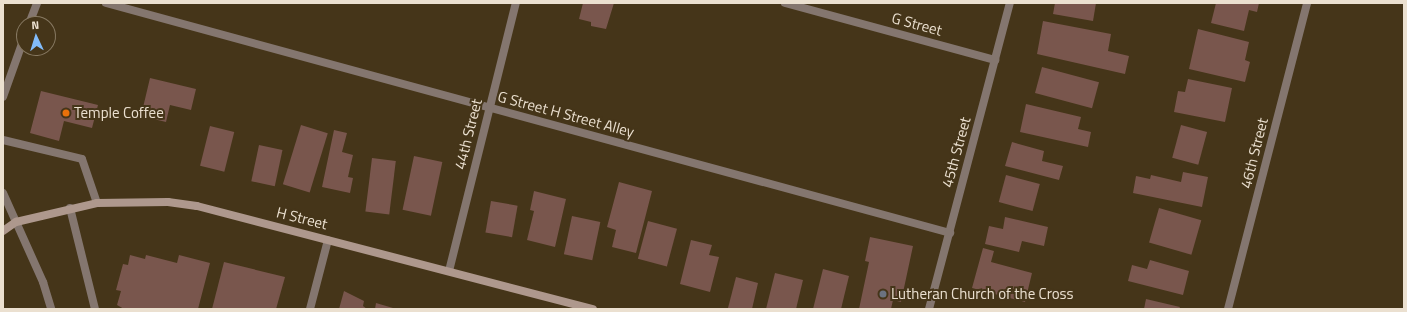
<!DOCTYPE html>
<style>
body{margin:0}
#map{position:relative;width:1407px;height:312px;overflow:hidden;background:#453519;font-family:"Titillium Web",sans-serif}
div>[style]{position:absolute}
.building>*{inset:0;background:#79564d;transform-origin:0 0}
.service>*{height:8px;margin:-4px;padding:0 4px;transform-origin:4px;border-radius:4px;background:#84766f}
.minor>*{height:8px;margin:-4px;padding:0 4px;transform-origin:4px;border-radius:4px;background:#84766f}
.secondary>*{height:8px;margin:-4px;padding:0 4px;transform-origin:4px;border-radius:4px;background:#ae988d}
.dots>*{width:11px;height:11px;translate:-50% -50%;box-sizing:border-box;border:2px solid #453519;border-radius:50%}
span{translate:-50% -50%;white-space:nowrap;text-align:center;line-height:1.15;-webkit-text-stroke:4px #453519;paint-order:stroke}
.street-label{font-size:15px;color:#ebe0d0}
.poi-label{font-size:15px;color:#ebe0d0}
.left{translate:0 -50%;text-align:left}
.frame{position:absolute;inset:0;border:4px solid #ebe0d0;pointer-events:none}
.north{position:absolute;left:16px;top:16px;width:40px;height:40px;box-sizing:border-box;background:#453519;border:1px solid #877962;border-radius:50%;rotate:356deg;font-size:11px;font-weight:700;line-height:16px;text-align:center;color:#ebe0d0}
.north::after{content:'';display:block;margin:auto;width:14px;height:18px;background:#82bcfa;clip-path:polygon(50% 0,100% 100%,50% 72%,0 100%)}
</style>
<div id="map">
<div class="building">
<div style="clip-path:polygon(583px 3px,614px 3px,606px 29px,591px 26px,591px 22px,579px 19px)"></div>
<div style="clip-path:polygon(1055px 3px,1096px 3px,1093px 21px,1053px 14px)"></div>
<div style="clip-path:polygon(1216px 3px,1259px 3px,1257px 12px,1249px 10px,1244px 31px,1211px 23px)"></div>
<div style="clip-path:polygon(1043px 21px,1111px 34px,1108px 51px,1129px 56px,1125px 74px,1037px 54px)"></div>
<div style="clip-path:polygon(1198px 29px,1249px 42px,1245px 60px,1250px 62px,1245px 82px,1189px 69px)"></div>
<div style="left:1042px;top:67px;width:59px;height:27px;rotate:15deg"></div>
<div style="clip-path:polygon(150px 78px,196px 89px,191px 110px,170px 105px,166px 122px,141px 116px)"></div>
<div style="clip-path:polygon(1188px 79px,1232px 88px,1225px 122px,1174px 112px,1178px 91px,1185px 92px)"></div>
<div style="clip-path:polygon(41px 91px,98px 105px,92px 128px,64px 121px,59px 141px,30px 133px)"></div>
<div style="clip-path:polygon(1026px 104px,1081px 117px,1078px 129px,1091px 132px,1088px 147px,1020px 132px)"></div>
<div style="left:301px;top:125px;width:28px;height:62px;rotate:17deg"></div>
<div style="left:1181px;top:125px;width:27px;height:34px;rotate:15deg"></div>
<div style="left:210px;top:126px;width:25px;height:41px;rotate:14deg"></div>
<div style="clip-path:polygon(334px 130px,347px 133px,342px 152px,353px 155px,348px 177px,353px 178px,350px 193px,322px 187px)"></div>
<div style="clip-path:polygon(1012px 142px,1044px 151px,1042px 161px,1063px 166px,1059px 180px,1005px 166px)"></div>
<div style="left:259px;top:145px;width:24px;height:37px;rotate:12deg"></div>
<div style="left:414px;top:156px;width:29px;height:55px;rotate:12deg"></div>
<div style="left:372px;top:158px;width:24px;height:54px;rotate:7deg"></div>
<div style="clip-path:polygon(1183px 172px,1208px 177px,1202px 207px,1133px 193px,1136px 176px,1150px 179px,1151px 175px,1181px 182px)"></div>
<div style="left:1006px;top:175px;width:35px;height:28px;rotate:15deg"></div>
<div style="clip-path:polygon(619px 182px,652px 191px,636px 253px,612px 247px,616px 230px,607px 227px)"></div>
<div style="clip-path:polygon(534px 191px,566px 199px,555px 247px,527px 240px,534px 211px,530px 210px)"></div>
<div style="left:491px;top:201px;width:27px;height:32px;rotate:10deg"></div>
<div style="left:1159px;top:208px;width:44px;height:36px;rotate:16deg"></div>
<div style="left:572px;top:216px;width:29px;height:39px;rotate:12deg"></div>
<div style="clip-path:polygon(1005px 217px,1048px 227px,1044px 246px,1022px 241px,1019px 252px,985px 244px,989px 226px,1003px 229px)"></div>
<div style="left:648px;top:221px;width:30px;height:39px;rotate:15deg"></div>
<div style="clip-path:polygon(870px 237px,913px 246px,901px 302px,893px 300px,891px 309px,859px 309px,869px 262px,865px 261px)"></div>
<div style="clip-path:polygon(691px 240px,712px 245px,709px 255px,719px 257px,710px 292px,680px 284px)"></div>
<div style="clip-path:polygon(983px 248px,994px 251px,991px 262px,1032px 273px,1025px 302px,972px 288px)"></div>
<div style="clip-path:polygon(130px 255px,145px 259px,146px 255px,177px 263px,179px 255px,210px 263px,198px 309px,124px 309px,117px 305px,121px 291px,116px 290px,123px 264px,128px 265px)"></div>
<div style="clip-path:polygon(1150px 260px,1189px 271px,1183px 295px,1128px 281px,1132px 265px,1147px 269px)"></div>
<div style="clip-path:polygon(224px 262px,285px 277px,276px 309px,212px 309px)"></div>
<div style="clip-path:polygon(823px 269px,849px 276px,841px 309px,813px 309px)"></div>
<div style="clip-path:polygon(775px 273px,803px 280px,796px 309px,766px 309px)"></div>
<div style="clip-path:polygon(736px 277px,758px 283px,752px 309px,728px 308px)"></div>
<div style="clip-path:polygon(344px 291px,364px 301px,363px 306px,367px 309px,339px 309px)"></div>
<div style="clip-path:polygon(1146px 299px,1180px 307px,1179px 309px,1144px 309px)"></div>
<div style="clip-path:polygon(376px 303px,393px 308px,392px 309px,375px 309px)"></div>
</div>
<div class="service">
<div style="left:106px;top:3px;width:875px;rotate:15.24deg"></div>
<div style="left:3px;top:140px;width:81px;rotate:13.5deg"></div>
<div style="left:82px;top:159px;width:46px;rotate:71.2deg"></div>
<div style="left:70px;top:208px;width:104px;rotate:76.1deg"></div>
</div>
<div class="minor">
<div style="left:785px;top:3px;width:218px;rotate:15.2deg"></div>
<div style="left:29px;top:24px;width:22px;rotate:-69deg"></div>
<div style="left:3px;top:97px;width:63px;rotate:-70.4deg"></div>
<div style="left:3px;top:193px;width:98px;rotate:65.8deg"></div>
<div style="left:43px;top:282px;width:28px;rotate:73deg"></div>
<div style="left:449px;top:271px;width:276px;rotate:-76deg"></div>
<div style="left:310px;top:309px;width:71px;rotate:-75.4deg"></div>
<div style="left:929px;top:309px;width:317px;rotate:-75.2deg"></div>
<div style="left:1228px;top:309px;width:316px;rotate:-75.5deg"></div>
</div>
<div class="secondary">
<div style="left:3px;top:231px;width:16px;rotate:-35deg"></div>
<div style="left:16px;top:222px;width:83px;rotate:-13.2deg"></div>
<div style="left:97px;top:203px;width:71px;rotate:-0.8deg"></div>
<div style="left:168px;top:202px;width:29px;rotate:8deg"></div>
<div style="left:197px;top:206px;width:409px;rotate:14.6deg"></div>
</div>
<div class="dots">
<div style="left:66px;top:113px;background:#e8710a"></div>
<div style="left:883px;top:294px;background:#6b7280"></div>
</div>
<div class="street-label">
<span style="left:917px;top:24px;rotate:15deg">G Street</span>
<span style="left:566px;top:114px;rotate:15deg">G Street H Street Alley</span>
<span style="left:468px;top:134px;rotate:-76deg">44th Street</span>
<span style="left:956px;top:152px;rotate:-75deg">45th Street</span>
<span style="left:1254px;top:153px;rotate:-76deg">46th Street</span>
<span style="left:302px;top:218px;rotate:14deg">H Street</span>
</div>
<div class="poi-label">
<span class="left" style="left:74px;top:113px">Temple Coffee</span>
<span class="left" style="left:891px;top:294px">Lutheran Church of the Cross</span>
</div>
<div class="frame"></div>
<div class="north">N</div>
</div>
